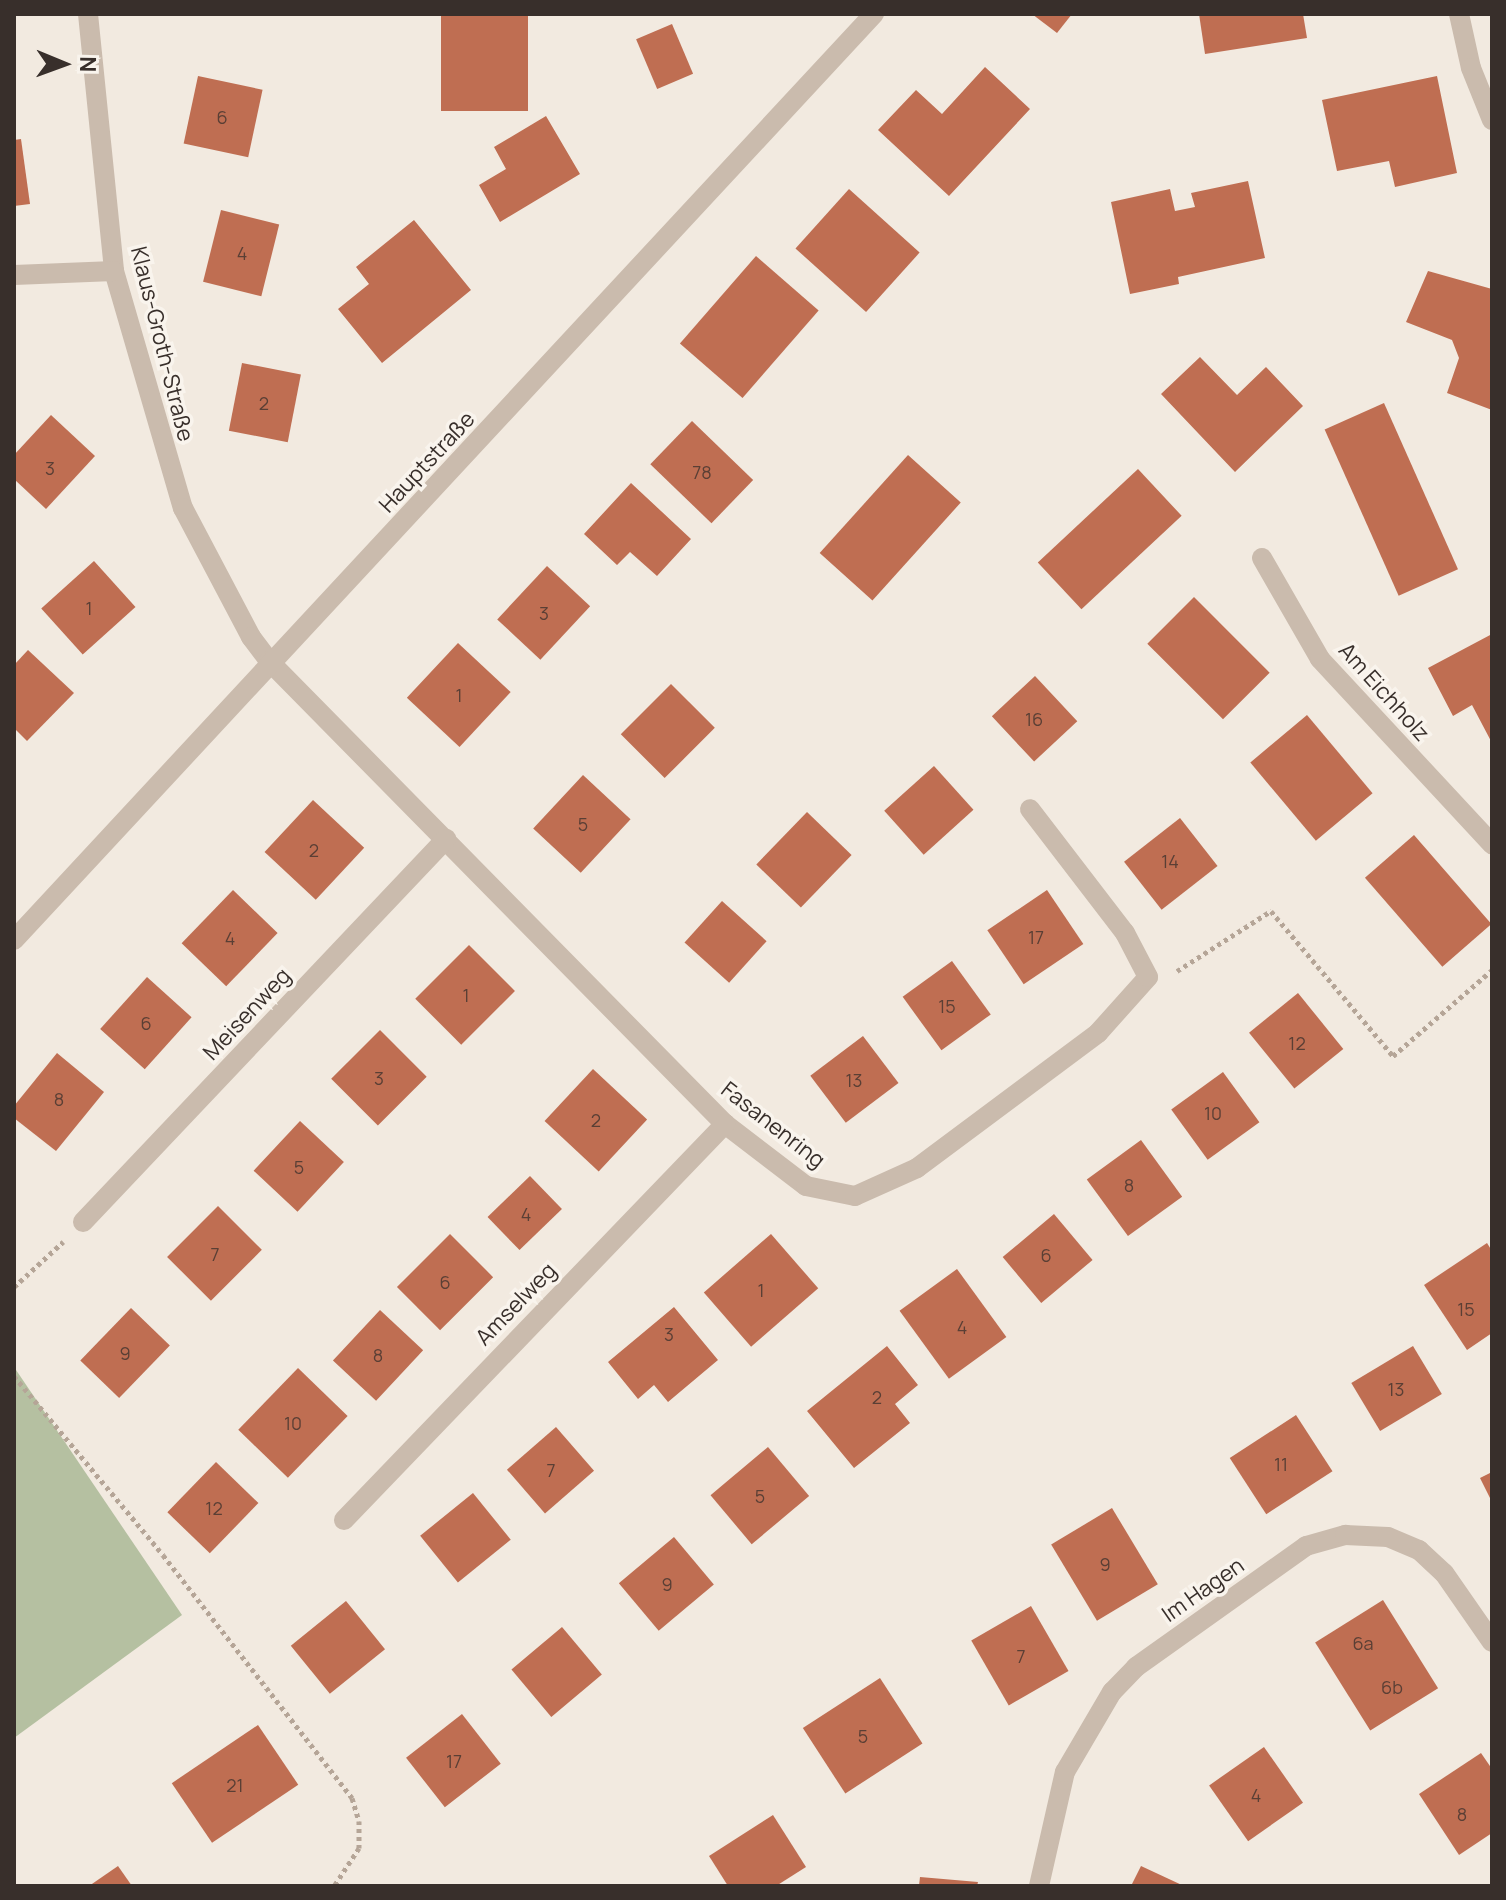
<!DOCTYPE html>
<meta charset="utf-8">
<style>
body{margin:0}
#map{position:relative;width:1506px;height:1900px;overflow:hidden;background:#f2eae0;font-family:Manrope,sans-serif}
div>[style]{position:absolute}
.green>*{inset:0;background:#b5c0a1}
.building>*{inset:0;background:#bf6e52;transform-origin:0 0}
.path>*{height:5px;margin-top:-2.5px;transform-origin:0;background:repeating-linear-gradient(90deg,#b5a597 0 4px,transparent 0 8px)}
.minor>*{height:20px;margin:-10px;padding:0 10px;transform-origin:10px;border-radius:10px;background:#cabbad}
.tertiary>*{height:20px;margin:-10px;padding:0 10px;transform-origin:10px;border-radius:10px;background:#cabbad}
span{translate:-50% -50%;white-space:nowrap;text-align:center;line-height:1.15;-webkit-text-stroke:7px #f9f4ed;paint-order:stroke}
.number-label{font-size:18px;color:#5a3f35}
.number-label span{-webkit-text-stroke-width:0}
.street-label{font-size:22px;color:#382f2b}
.frame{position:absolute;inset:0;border:16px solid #382f2b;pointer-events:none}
.north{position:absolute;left:24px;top:24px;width:80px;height:80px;-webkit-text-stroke:6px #f9f4ed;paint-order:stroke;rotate:91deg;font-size:22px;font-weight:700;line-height:32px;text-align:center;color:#382f2b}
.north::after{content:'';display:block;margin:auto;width:28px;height:36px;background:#382f2b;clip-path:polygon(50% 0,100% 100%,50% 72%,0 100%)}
</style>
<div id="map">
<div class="green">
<div style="clip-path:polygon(14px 1367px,182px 1615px,14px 1738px)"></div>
</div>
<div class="building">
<div style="left:441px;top:14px;width:87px;height:97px"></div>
<div style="clip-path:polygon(1032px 14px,1072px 14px,1057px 33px)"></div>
<div style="clip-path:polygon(1199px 14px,1303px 14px,1307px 38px,1205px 54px)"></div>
<div style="left:672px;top:24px;width:54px;height:39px;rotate:67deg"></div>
<div style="clip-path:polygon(985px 67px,1030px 109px,949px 196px,878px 130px,916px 90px,942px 114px)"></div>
<div style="left:198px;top:76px;width:66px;height:69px;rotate:12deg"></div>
<div style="clip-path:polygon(1437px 76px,1457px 173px,1395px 187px,1389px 161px,1337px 171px,1322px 100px)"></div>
<div style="clip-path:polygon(546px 116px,580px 174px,500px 222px,479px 185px,506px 169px,494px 147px)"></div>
<div style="clip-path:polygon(21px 139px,30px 204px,14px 206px,14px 140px)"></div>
<div style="clip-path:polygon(1248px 181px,1265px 258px,1178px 277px,1179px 284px,1130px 294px,1111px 202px,1170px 189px,1175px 211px,1195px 207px,1191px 193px)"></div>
<div style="left:849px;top:189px;width:95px;height:80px;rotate:42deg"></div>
<div style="left:221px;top:210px;width:60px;height:74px;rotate:14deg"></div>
<div style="clip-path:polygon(414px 220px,471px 290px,382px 363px,338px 309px,369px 284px,356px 267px)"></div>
<div style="left:756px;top:256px;width:83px;height:116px;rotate:41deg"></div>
<div style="clip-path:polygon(1428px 271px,1492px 289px,1492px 410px,1447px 393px,1459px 358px,1452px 340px,1406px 322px)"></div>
<div style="clip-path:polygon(1200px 357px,1237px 395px,1266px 367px,1303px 406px,1235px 472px,1161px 394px)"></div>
<div style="left:242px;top:363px;width:60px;height:69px;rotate:11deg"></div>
<div style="left:1384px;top:403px;width:182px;height:65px;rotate:66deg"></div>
<div style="clip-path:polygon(51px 415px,95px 456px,46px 509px,14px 479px,14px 455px)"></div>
<div style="left:692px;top:421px;width:85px;height:60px;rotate:44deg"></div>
<div style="left:908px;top:455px;width:71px;height:132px;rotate:42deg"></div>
<div style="left:1138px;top:469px;width:64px;height:137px;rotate:47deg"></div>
<div style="clip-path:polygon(631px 483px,691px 539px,657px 576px,630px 552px,617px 565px,584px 534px)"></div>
<div style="left:94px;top:561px;width:62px;height:71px;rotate:48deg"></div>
<div style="left:547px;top:566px;width:59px;height:73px;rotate:43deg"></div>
<div style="left:1194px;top:597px;width:107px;height:66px;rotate:45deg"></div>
<div style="clip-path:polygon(1492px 634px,1492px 743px,1472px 705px,1453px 716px,1428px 668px)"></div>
<div style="left:458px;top:643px;width:72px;height:75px;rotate:43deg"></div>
<div style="clip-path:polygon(28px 650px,74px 693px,27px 741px,14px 728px,14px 665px)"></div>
<div style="left:1035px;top:676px;width:62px;height:59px;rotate:47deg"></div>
<div style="left:671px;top:684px;width:62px;height:71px;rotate:45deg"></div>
<div style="left:1307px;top:715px;width:102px;height:74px;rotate:50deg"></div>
<div style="left:934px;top:766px;width:59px;height:67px;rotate:48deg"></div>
<div style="left:583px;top:775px;width:65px;height:73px;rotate:43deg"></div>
<div style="left:313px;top:800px;width:70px;height:71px;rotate:43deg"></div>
<div style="left:807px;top:812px;width:62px;height:73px;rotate:44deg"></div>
<div style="left:1180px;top:818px;width:61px;height:71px;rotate:52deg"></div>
<div style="left:1414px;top:835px;width:118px;height:65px;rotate:49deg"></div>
<div style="left:233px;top:890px;width:62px;height:74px;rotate:44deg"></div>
<div style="left:1047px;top:890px;width:65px;height:72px;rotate:56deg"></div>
<div style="left:722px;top:901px;width:60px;height:56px;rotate:42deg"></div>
<div style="left:469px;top:945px;width:65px;height:76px;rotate:45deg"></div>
<div style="left:952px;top:961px;width:66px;height:61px;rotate:54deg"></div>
<div style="left:147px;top:977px;width:60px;height:70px;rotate:42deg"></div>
<div style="left:1298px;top:993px;width:72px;height:63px;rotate:51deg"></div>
<div style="left:380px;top:1030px;width:66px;height:69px;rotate:45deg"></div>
<div style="left:863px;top:1036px;width:59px;height:66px;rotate:53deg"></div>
<div style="clip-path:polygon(57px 1053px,104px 1092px,56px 1151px,14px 1118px,14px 1106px)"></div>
<div style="left:593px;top:1069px;width:74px;height:71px;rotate:43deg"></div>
<div style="left:1223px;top:1072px;width:62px;height:64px;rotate:54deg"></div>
<div style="left:300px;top:1121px;width:60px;height:68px;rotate:43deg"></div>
<div style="left:1141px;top:1140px;width:70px;height:67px;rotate:54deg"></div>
<div style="left:530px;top:1176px;width:46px;height:59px;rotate:46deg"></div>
<div style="left:218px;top:1206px;width:62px;height:72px;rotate:45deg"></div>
<div style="left:1054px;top:1214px;width:60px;height:67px;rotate:50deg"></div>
<div style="left:450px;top:1234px;width:61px;height:75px;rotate:45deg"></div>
<div style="left:771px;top:1234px;width:72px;height:89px;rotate:49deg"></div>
<div style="clip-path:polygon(1487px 1243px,1492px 1251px,1492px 1333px,1467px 1350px,1424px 1285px)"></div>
<div style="left:957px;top:1269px;width:84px;height:71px;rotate:54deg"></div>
<div style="clip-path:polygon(674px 1307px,718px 1360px,668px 1402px,654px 1385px,638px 1399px,608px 1362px)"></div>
<div style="left:131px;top:1308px;width:54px;height:73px;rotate:44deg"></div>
<div style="left:380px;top:1310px;width:59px;height:69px;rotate:43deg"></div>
<div style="clip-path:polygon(887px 1346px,918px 1385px,895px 1404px,910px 1423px,854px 1468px,807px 1411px)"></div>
<div style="left:1413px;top:1346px;width:56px;height:72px;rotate:59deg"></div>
<div style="left:298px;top:1368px;width:69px;height:86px;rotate:44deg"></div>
<div style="left:1296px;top:1415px;width:67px;height:79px;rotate:57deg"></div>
<div style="left:556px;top:1427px;width:58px;height:65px;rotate:49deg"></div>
<div style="left:768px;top:1447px;width:64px;height:75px;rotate:50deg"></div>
<div style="left:216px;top:1462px;width:59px;height:70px;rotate:44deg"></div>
<div style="clip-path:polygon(1492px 1472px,1492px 1502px,1480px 1478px)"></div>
<div style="left:473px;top:1493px;width:60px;height:68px;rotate:51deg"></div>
<div style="left:1112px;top:1508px;width:89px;height:71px;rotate:59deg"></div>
<div style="left:674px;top:1537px;width:62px;height:72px;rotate:50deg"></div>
<div style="left:1383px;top:1600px;width:104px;height:80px;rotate:58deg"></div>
<div style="left:346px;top:1601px;width:62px;height:71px;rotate:51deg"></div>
<div style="left:1031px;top:1606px;width:75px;height:69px;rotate:60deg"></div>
<div style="left:562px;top:1627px;width:62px;height:66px;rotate:50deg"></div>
<div style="left:880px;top:1678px;width:78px;height:92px;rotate:57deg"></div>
<div style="left:462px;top:1714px;width:63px;height:71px;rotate:52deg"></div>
<div style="left:258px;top:1725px;width:72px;height:104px;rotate:56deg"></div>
<div style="left:1264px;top:1747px;width:68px;height:67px;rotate:55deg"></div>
<div style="clip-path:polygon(1481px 1753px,1492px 1769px,1492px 1833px,1459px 1855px,1419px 1794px)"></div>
<div style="clip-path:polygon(773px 1815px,806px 1867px,776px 1886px,728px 1886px,709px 1856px)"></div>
<div style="clip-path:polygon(118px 1866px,132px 1886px,89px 1886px)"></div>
<div style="clip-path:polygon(1141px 1866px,1184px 1886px,1131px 1886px)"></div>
<div style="clip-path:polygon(920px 1877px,978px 1882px,977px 1886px,919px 1886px)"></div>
</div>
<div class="path">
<div style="left:1177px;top:971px;width:112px;rotate:-32.6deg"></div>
<div style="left:1271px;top:911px;width:189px;rotate:49.9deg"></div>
<div style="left:1393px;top:1056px;width:131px;rotate:-41deg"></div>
<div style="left:14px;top:1287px;width:67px;rotate:-42.6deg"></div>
<div style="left:14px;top:1376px;width:233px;rotate:50.2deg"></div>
<div style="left:163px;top:1555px;width:308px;rotate:52.1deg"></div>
<div style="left:352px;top:1798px;width:24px;rotate:73deg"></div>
<div style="left:359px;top:1821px;width:27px;rotate:90deg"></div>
<div style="left:359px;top:1848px;width:45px;rotate:123.3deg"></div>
</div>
<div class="minor">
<div style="left:88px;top:14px;width:258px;rotate:84.2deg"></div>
<div style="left:114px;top:271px;width:247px;rotate:73.8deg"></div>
<div style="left:183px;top:508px;width:146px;rotate:62.2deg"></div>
<div style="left:251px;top:637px;width:30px;rotate:53deg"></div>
<div style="left:269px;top:661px;width:650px;rotate:45.44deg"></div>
<div style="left:725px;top:1124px;width:102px;rotate:37.4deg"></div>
<div style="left:806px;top:1186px;width:50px;rotate:11.5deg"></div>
<div style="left:855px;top:1196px;width:68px;rotate:-24.3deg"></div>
<div style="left:917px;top:1168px;width:226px;rotate:-36.7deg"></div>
<div style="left:1098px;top:1033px;width:75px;rotate:-48.2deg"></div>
<div style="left:1148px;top:977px;width:50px;rotate:-117.6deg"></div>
<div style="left:1125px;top:933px;width:156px;rotate:-127.5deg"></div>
<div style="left:1459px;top:14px;width:55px;rotate:77.5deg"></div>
<div style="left:1471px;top:68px;width:56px;rotate:68deg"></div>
<div style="left:14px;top:275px;width:100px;rotate:-2.3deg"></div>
<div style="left:1262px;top:558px;width:116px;rotate:60.1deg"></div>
<div style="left:1320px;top:659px;width:253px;rotate:47.1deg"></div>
<div style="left:83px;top:1222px;width:528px;rotate:-46.54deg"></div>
<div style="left:344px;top:1520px;width:550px;rotate:-46.11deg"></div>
<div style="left:1039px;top:1886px;width:117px;rotate:-77.2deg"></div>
<div style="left:1065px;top:1772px;width:93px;rotate:-59.6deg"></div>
<div style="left:1112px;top:1692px;width:35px;rotate:-46deg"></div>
<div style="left:1136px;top:1667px;width:209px;rotate:-35.4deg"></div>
<div style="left:1306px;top:1546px;width:41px;rotate:-15.8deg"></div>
<div style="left:1345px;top:1535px;width:43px;rotate:2.7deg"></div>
<div style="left:1388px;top:1537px;width:34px;rotate:23deg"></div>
<div style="left:1419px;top:1550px;width:34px;rotate:43deg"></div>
<div style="left:1444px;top:1573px;width:84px;rotate:55.2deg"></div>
</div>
<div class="tertiary">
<div style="left:14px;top:940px;width:1264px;rotate:-47.12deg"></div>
</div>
<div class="number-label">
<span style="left:222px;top:117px">6</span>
<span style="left:242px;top:253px">4</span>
<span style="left:264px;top:403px">2</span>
<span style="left:50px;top:468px">3</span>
<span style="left:702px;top:472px">78</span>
<span style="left:89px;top:608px">1</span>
<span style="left:544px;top:613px">3</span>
<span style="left:459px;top:695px">1</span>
<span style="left:1034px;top:719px">16</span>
<span style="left:583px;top:824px">5</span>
<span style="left:314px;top:850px">2</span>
<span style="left:1170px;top:861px">14</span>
<span style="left:1036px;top:937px">17</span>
<span style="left:230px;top:938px">4</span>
<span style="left:466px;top:995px">1</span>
<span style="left:947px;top:1006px">15</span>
<span style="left:146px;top:1023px">6</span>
<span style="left:1297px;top:1043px">12</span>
<span style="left:379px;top:1078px">3</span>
<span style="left:854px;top:1080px">13</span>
<span style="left:59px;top:1099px">8</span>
<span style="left:1213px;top:1113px">10</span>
<span style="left:596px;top:1120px">2</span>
<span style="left:299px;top:1167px">5</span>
<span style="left:1129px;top:1185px">8</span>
<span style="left:526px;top:1214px">4</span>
<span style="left:215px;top:1254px">7</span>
<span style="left:1046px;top:1255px">6</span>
<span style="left:445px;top:1282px">6</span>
<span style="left:761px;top:1290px">1</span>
<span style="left:1466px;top:1309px">15</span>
<span style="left:962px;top:1327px">4</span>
<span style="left:669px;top:1334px">3</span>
<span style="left:125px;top:1353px">9</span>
<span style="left:378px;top:1355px">8</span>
<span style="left:1396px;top:1389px">13</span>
<span style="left:877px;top:1397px">2</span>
<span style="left:293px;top:1423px">10</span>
<span style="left:1281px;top:1464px">11</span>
<span style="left:551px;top:1470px">7</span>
<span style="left:760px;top:1496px">5</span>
<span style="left:214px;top:1508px">12</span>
<span style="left:1105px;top:1564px">9</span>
<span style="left:667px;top:1584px">9</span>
<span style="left:1363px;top:1643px">6a</span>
<span style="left:1021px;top:1656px">7</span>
<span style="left:1392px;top:1687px">6b</span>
<span style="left:863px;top:1736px">5</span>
<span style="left:454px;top:1761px">17</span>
<span style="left:235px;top:1785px">21</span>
<span style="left:1256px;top:1795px">4</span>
<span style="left:1462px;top:1814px">8</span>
</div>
<div class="street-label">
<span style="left:162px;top:344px;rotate:76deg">Klaus-Groth-Straße</span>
<span style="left:427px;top:462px;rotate:-47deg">Hauptstraße</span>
<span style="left:1384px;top:692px;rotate:48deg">Am Eichholz</span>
<span style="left:247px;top:1014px;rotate:-47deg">Meisenweg</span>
<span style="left:773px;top:1125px;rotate:38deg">Fasanenring</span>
<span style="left:516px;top:1304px;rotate:-46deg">Amselweg</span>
<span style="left:1203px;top:1590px;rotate:-35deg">Im Hagen</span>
</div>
<div class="frame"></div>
<div class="north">N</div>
</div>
